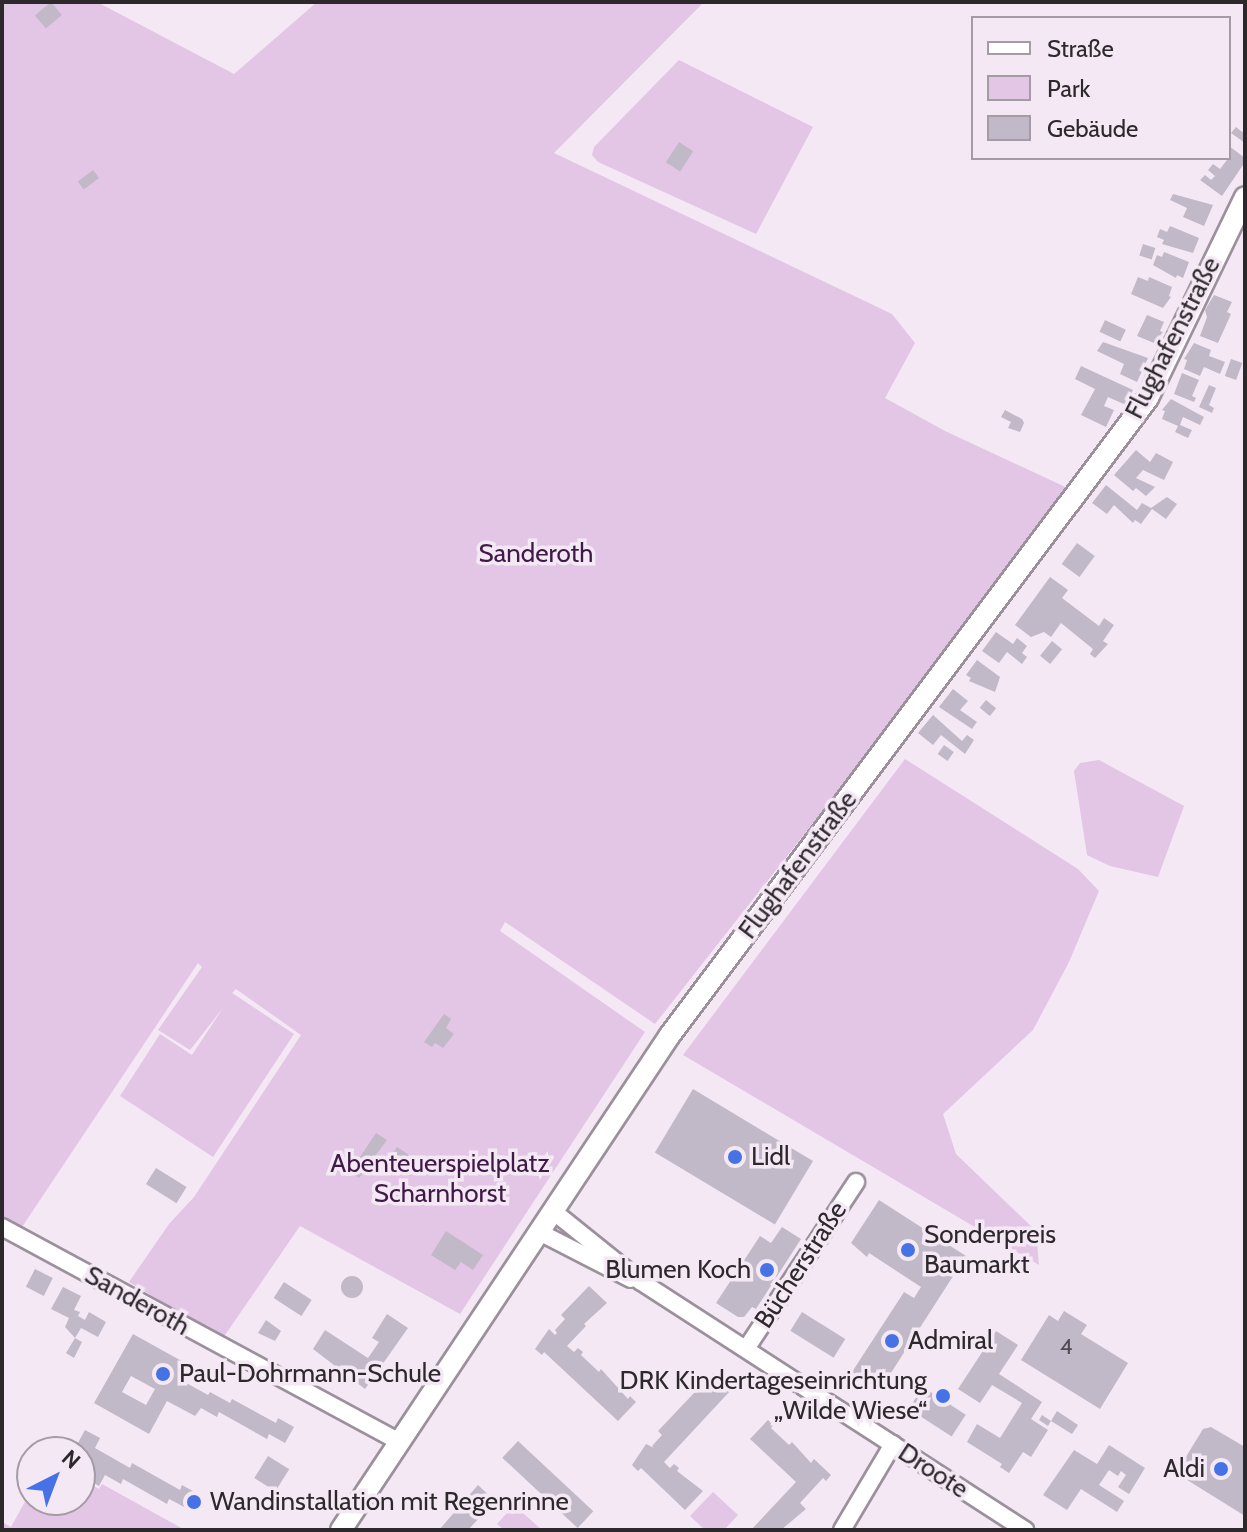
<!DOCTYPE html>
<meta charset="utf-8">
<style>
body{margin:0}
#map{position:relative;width:1247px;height:1532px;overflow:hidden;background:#f4e8f5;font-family:Cabin,sans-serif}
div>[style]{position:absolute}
.green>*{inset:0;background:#e3c5e6}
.building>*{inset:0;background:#c1b9c7;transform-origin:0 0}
.round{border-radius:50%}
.roads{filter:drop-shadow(2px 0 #9b909c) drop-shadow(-2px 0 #9b909c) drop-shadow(0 2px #9b909c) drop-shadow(0 -2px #9b909c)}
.minor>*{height:16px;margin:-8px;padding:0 8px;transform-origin:8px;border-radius:8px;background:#fff}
.major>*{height:20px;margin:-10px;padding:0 10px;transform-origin:10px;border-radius:10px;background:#fff}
.dots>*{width:22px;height:22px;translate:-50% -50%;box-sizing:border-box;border:4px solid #f4e8f5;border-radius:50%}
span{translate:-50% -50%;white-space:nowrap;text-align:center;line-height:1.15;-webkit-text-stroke:7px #f4e8f5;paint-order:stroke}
.number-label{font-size:22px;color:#514c53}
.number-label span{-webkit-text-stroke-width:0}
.street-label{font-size:26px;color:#2c282c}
.park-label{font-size:26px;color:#401a46}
.poi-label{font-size:26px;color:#2c282c}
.left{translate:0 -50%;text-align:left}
.right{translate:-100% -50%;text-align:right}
.frame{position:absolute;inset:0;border:4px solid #2c282c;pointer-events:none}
.legend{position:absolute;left:971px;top:16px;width:260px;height:144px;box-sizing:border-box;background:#f4e8f5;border:2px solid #a49ba5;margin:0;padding:10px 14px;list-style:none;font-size:24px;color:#2c282c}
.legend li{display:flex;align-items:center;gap:16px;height:40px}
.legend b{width:40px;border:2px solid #a49ba5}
.north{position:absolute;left:16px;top:1436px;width:80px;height:80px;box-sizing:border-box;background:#f4e8f5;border:2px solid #a49ba5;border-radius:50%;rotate:42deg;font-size:22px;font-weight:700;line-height:32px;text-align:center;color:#2c282c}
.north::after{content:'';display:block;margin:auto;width:28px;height:36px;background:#4772e5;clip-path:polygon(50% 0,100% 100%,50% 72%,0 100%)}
</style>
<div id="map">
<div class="green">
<div style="clip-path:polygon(2px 2px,97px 2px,234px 74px,317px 2px,704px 2px,554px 153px,892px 314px,915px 343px,885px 398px,945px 431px,1074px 491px,655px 1024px,505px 922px,500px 931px,645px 1032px,460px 1314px,300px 1226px,223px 1338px,129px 1282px,169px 1224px,194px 1197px,301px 1035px,236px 989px,232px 993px,294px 1034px,213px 1157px,120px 1096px,160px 1034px,192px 1055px,223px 1008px,190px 1050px,158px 1030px,202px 967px,198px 963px,22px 1227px,2px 1216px)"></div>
<div style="clip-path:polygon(679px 60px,813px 127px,756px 234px,598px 162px,592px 155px,594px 147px)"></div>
<div style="clip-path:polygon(905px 759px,1078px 869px,1099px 891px,1069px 962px,1033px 1030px,943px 1114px,956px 1154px,1036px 1231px,1039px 1265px,683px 1055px)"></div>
<div style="clip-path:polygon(1099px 760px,1184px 806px,1158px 877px,1110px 866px,1087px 855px,1074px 771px,1080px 763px)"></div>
<div style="clip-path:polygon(80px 1478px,99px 1489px,102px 1484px,185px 1530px,2px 1530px,2px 1522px,11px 1527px,32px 1489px,32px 1500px,80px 1500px)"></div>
<div style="clip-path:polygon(713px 1492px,738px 1515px,724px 1530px,705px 1530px,690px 1516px)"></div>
<div style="clip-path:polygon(514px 1505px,542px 1530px,504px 1530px,497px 1524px)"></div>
</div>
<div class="building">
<div style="left:51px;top:2px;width:17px;height:21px;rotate:50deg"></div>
<div style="clip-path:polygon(1236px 127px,1242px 132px,1245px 129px,1245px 143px,1231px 133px)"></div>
<div style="left:679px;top:142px;width:17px;height:24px;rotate:33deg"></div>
<div style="clip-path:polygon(1229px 146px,1245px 158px,1245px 162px,1222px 196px,1200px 180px,1205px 175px,1211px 180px,1215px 176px,1208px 170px,1213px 164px,1220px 169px,1230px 156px)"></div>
<div style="left:93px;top:170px;width:10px;height:19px;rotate:53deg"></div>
<div style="clip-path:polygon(1173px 194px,1213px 205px,1204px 226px,1183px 217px,1187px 208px,1170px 200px)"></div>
<div style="clip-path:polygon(1170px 226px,1199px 238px,1193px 253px,1162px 244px,1164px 240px,1157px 237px,1160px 229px,1167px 232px)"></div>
<div style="left:1143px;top:244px;width:13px;height:12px;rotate:18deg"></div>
<div style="clip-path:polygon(1164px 252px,1189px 262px,1183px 278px,1177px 275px,1176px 278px,1153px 265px,1157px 255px,1162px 257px)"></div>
<div style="clip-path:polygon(1138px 277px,1148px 281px,1149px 277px,1172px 287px,1169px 296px,1171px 297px,1163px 308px,1131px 294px)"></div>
<div style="clip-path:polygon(1214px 295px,1232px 302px,1227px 312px,1231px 314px,1218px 343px,1200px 336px,1207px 317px,1205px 310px)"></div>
<div style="clip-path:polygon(1147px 315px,1164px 322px,1160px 331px,1163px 332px,1154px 343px,1137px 336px)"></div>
<div style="left:1105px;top:320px;width:23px;height:13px;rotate:25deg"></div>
<div style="clip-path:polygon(1103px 342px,1148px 358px,1137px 382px,1120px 374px,1124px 364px,1097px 351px)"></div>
<div style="clip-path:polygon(1194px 343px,1211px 350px,1209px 356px,1225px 362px,1220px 374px,1204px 367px,1200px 376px,1184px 369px,1187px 360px,1184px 359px)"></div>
<div style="left:1231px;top:359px;width:12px;height:18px;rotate:20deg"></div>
<div style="clip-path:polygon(1081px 366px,1133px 390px,1126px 405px,1108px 397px,1104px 406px,1114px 410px,1106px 427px,1081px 415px,1095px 389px,1075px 379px)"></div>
<div style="clip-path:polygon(1182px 373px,1199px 380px,1192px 396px,1196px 398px,1194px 402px,1174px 394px)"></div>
<div style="clip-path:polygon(1209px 385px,1216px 388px,1209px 405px,1214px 408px,1212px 413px,1199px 407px)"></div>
<div style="clip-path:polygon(1171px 399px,1204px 417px,1200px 425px,1183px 417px,1180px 425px,1192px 430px,1188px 438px,1175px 432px,1178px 426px,1162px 419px,1165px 411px,1162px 410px)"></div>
<div style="clip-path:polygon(1005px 410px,1022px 419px,1024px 423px,1020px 432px,1008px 428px,1011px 422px,1001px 417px)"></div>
<div style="clip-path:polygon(1136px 450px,1150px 462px,1156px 453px,1173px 462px,1164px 480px,1143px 470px,1136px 478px,1155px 487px,1146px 496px,1136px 488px,1133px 491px,1114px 475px)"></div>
<div style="clip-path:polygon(1106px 485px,1137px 510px,1142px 503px,1151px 508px,1167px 497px,1177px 504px,1166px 519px,1152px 509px,1141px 524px,1135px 520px,1133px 523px,1114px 505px,1107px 514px,1092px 503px)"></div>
<div style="left:1077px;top:543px;width:22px;height:26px;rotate:36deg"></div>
<div style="clip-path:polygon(1050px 577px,1068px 590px,1062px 598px,1099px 626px,1104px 618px,1114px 625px,1103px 641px,1108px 644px,1095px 658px,1090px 654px,1093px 649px,1061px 623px,1051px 637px,1044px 632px,1031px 637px,1015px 625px)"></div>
<div style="clip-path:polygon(996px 632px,1013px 644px,1017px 638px,1027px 646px,1022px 653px,1027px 657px,1022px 664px,1007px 652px,999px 663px,982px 651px)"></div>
<div style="left:1052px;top:641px;width:13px;height:19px;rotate:39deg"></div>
<div style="clip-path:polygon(977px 660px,1000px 677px,995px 692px,969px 681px,971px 678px,966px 675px)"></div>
<div style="clip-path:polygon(953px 689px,968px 701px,960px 710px,977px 722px,972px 729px,939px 707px)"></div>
<div style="left:986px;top:700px;width:13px;height:10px;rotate:39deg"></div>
<div style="clip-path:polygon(933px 715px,962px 741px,967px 735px,974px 740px,965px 754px,941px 735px,933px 745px,918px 733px)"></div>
<div style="left:944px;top:745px;width:12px;height:11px;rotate:35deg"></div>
<div style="clip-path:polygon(444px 1014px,451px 1019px,446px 1028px,454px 1034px,443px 1048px,435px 1043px,432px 1047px,424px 1042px)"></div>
<div style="left:693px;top:1089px;width:140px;height:74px;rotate:31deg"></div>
<div style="clip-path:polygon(376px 1133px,387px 1140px,359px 1178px,350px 1172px)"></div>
<div style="left:397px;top:1147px;width:14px;height:8px;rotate:34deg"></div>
<div style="left:156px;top:1168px;width:36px;height:19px;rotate:32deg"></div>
<div style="clip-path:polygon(879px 1200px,966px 1256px,880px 1390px,852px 1372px,904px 1292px,914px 1298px,921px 1287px,869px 1253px,867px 1257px,851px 1243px)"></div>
<div style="clip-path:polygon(782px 1227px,801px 1239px,756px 1309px,752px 1307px,744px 1317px,738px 1317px,716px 1303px,760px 1236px,771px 1243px)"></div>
<div style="clip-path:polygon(446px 1231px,483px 1255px,473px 1270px,461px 1262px,455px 1270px,431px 1255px)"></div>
<div style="left:35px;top:1269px;width:20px;height:20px;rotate:27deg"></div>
<div class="round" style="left:341px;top:1276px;width:22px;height:22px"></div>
<div style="left:284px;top:1282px;width:33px;height:19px;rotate:33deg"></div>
<div style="clip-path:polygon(589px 1286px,607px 1303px,584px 1324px,586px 1326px,567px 1346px,574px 1352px,578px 1348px,583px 1352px,581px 1355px,599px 1372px,601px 1369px,628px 1399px,630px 1396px,636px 1402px,618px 1421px,544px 1352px,542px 1355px,535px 1349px,549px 1329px,555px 1335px,557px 1333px,555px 1330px,565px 1319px,561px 1315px)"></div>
<div style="clip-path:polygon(63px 1287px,81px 1296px,74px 1310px,80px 1312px,78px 1316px,85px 1320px,89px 1312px,106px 1322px,98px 1337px,81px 1328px,75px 1338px,82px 1342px,74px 1358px,66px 1353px,75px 1338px,65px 1327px,69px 1318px,51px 1309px)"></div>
<div style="clip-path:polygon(1064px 1311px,1087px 1325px,1081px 1334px,1128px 1363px,1100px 1409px,1021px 1360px,1049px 1315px,1058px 1321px)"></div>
<div style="left:802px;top:1312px;width:51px;height:22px;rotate:32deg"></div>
<div style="clip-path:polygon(387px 1314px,408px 1328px,365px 1389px,313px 1349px,325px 1330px,368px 1358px,379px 1342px,372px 1338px)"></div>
<div style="clip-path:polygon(266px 1320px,281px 1331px,275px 1341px,258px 1333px)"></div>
<div style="clip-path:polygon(996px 1331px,1018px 1345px,999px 1374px,1042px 1402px,1031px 1419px,1048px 1430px,1031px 1457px,1023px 1452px,1009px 1473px,1000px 1467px,1002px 1464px,967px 1442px,977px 1424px,1000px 1438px,1022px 1403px,992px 1385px,980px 1403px,958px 1389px)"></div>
<div style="clip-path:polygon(evenodd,133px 1334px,187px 1364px,179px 1379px,208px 1395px,210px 1392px,230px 1403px,232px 1399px,276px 1423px,278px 1418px,294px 1427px,285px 1443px,269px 1434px,267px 1439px,219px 1412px,217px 1417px,201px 1408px,195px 1416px,167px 1401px,149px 1434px,94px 1403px,133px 1334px,131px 1376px,155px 1389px,146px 1405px,122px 1392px,131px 1376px)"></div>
<div style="clip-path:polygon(713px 1373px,731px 1390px,664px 1462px,670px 1468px,674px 1464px,679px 1468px,677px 1471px,703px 1491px,685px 1510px,641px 1468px,638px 1471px,632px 1465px,646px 1444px,654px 1448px,652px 1446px,662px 1435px,658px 1431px)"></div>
<div style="left:923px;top:1387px;width:51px;height:26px;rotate:33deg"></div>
<div style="clip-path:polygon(1057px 1411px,1078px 1425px,1072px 1434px,1051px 1421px,1048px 1426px,1039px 1420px,1042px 1415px,1051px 1421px)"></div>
<div style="clip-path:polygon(768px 1420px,773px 1425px,771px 1428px,789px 1445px,792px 1442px,811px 1463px,814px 1459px,831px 1475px,826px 1481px,823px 1478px,800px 1503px,806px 1509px,781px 1530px,751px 1530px,796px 1482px,750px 1439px)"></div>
<div style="clip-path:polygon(1211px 1427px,1245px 1447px,1245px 1516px,1176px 1473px,1203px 1429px)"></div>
<div style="clip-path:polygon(85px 1430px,100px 1438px,95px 1448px,130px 1468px,132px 1463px,180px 1490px,182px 1485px,198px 1494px,190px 1510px,169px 1499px,167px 1504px,123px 1479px,121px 1484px,105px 1475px,99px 1486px,80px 1475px,80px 1452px,73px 1452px)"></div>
<div style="left:518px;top:1441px;width:103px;height:23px;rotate:43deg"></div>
<div style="clip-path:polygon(1109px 1445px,1145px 1468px,1129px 1494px,1118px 1487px,1126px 1475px,1121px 1471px,1118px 1476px,1109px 1470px,1099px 1485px,1124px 1501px,1117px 1512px,1081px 1489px,1067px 1510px,1043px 1495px,1074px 1450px,1097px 1464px)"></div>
<div style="left:268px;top:1456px;width:25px;height:26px;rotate:32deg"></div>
<div style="clip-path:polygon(478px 1485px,495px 1501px,468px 1530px,439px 1530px)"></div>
</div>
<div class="roads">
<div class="minor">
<div style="left:553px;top:1211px;width:112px;rotate:38.8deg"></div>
<div style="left:640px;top:1281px;width:459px;rotate:32.9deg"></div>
<div style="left:2px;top:1227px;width:451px;rotate:28.4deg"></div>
<div style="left:539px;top:1232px;width:103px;rotate:27.1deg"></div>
<div style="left:746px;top:1349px;width:200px;rotate:-56.6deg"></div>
<div style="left:842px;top:1530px;width:100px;rotate:-59.3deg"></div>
</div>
<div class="major">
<div style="left:341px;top:1530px;width:594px;rotate:-56.39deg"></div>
<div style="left:670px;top:1035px;width:796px;rotate:-53.12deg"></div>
<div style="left:1148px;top:398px;width:223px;rotate:-64.2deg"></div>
</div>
</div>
<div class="dots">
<div style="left:735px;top:1157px;background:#4772e5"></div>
<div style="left:908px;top:1250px;background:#4772e5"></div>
<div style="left:767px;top:1270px;background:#4772e5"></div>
<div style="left:892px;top:1341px;background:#4772e5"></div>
<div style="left:163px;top:1374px;background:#4772e5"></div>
<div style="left:943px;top:1396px;background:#4772e5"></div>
<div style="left:1221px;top:1469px;background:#4772e5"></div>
<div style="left:194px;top:1502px;background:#4772e5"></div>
</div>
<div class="number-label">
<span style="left:1066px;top:1347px">4</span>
</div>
<div class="street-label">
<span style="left:1173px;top:338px;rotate:-63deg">Flughafenstraße</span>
<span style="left:798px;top:865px;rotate:-53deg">Flughafenstraße</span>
<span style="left:801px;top:1265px;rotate:-57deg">Bücherstraße</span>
<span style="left:137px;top:1301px;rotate:29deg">Sanderoth</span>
<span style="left:933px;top:1471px;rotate:33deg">Droote</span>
</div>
<div class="park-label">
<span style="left:536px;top:554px">Sanderoth</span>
<span style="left:440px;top:1179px">Abenteuerspielplatz<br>Scharnhorst</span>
</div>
<div class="poi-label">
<span class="left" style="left:751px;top:1157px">Lidl</span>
<span class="left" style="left:924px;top:1250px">Sonderpreis<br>Baumarkt</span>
<span class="right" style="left:751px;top:1270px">Blumen Koch</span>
<span class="left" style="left:908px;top:1341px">Admiral</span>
<span class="left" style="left:179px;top:1374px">Paul-Dohrmann-Schule</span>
<span class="right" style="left:927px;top:1396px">DRK Kindertageseinrichtung<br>„Wilde Wiese“</span>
<span class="right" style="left:1205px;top:1469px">Aldi</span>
<span class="left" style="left:210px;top:1502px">Wandinstallation mit Regenrinne</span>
</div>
<div class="frame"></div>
<ul class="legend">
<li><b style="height:10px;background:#fff"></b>Straße</li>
<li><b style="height:22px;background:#e3c5e6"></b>Park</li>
<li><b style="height:22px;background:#c1b9c7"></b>Gebäude</li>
</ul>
<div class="north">N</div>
</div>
